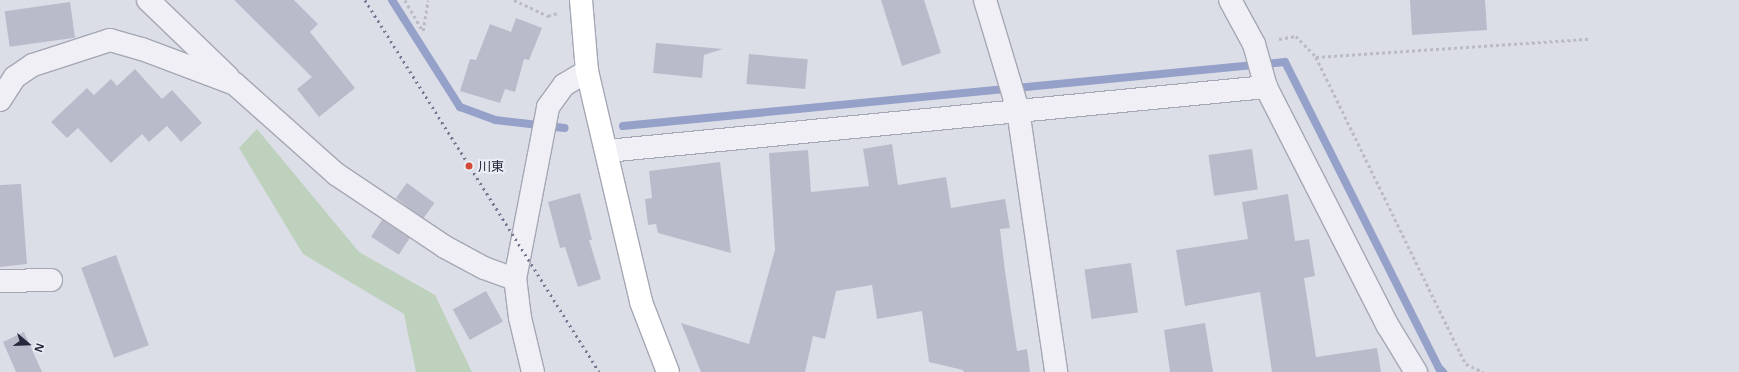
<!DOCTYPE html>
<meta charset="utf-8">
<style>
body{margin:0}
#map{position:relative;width:1739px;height:372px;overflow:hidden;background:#dcdee7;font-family:"Noto Sans","Noto Sans JP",sans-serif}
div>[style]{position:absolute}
.green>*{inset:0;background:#bdd1bd}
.stream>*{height:8px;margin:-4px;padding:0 4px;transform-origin:4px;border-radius:4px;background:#95a1c9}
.building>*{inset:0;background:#b9bbca;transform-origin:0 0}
.path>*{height:2.5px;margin-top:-1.25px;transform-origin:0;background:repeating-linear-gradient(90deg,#babbc5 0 3px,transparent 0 6px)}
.roads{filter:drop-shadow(1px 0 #a5a7b4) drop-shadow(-1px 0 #a5a7b4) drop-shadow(0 1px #a5a7b4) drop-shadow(0 -1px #a5a7b4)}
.street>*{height:22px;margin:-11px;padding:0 11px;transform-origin:11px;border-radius:11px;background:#efeff5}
.secondary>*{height:22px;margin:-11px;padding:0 11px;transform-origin:11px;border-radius:11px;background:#fff}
.rail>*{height:3px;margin-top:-1.5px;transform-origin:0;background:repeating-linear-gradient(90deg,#757891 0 2px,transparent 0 6px)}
.dots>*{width:11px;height:11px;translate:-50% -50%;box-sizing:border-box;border:2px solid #ebedf5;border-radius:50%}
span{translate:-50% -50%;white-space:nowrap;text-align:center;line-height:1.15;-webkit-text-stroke:4px #ebedf5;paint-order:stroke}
.poi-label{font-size:13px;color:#25283e}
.left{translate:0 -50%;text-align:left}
.north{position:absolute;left:8px;top:324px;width:40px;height:40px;-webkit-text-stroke:3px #ebedf5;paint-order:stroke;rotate:109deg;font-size:11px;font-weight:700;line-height:16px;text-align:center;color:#25283e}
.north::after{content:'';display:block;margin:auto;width:14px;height:18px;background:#25283e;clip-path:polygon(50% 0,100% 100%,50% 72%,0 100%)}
</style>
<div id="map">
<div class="green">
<div style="clip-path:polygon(257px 129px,359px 252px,435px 295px,472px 372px,416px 372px,404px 314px,303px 254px,239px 148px)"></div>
</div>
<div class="stream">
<div style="left:392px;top:0;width:127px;rotate:57.6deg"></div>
<div style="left:460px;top:107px;width:37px;rotate:20deg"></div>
<div style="left:495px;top:120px;width:70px;rotate:6.5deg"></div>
<div style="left:623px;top:126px;width:665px;rotate:-5.52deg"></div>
<div style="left:1285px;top:62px;width:343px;rotate:63.3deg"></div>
<div style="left:1439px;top:368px;width:6px;rotate:45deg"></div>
</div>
<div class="building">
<div style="clip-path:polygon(234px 0,294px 0,318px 24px,310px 32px,355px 88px,319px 117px,297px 89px,312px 77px)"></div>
<div style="clip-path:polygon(881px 0,924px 0,941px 53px,902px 66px)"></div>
<div style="clip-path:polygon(1410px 0,1485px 0,1487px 30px,1412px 35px)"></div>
<div style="left:70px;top:2px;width:36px;height:66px;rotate:82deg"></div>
<div style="clip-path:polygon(516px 18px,542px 28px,529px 60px,524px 59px,515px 92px,505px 89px,500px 103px,460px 91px,470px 59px,476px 60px,490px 24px,511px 32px)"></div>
<div style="clip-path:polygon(656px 43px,723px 49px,704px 55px,702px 78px,653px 73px)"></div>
<div style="left:749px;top:54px;width:59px;height:30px;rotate:5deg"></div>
<div style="clip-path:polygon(135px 69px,162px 99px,172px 90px,202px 123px,181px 142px,167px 126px,149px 142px,142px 134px,111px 163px,78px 128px,67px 138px,51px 122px,87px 88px,94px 95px,111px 79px,117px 86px)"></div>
<div style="clip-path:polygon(892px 144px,898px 185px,946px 177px,951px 208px,1005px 199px,1010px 228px,1000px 229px,1005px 271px,1017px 351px,1027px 349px,1030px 372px,964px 372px,963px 370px,929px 362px,922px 311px,877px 319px,872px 285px,836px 291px,825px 339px,813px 336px,805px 372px,701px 372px,681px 323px,749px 344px,775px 250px,769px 153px,808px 150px,811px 192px,869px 186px,863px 149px)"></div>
<div style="left:1252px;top:149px;width:41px;height:44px;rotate:82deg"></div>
<div style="clip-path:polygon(720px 162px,731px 253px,658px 233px,656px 224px,648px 225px,645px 199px,652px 198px,649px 171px)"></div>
<div style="left:407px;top:183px;width:34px;height:19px;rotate:36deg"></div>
<div style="clip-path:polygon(21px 184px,27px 264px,0 267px,0 185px)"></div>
<div style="clip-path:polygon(580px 193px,592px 240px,589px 240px,601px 279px,578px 287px,565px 247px,560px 248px,548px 202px)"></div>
<div style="clip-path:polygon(1288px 194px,1295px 241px,1309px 239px,1315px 276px,1304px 278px,1316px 357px,1377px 348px,1381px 372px,1272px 372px,1260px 292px,1185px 306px,1176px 250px,1248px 239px,1242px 202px)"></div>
<div style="left:382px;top:220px;width:33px;height:20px;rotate:33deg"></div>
<div style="left:116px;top:255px;width:96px;height:37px;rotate:70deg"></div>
<div style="left:1131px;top:263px;width:50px;height:47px;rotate:82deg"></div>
<div style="left:486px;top:291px;width:35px;height:38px;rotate:61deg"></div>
<div style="clip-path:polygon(1205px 323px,1213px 372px,1170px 372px,1164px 330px)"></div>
<div style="clip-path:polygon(24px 332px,42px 372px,16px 372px,3px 342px)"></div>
</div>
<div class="path">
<div style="left:405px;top:0;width:36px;rotate:60deg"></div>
<div style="left:423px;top:31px;width:31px;rotate:-81deg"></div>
<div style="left:514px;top:0;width:38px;rotate:25deg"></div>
<div style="left:548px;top:16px;width:9px;rotate:-18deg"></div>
<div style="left:1279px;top:39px;width:17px;rotate:-10deg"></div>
<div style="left:1296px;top:36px;width:29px;rotate:46deg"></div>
<div style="left:1316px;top:57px;width:342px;rotate:64deg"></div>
<div style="left:1466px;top:364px;width:19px;rotate:25deg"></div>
<div style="left:1316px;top:57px;width:274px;rotate:-3.8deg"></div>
</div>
<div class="roads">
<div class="street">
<div style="left:148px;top:0;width:111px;rotate:43.9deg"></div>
<div style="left:985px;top:0;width:115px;rotate:73.3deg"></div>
<div style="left:1018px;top:110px;width:265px;rotate:81.7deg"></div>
<div style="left:1230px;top:0;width:50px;rotate:61.4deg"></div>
<div style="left:1254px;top:44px;width:45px;rotate:74.4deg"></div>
<div style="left:1266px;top:87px;width:268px;rotate:63deg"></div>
<div style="left:1388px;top:326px;width:54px;rotate:58.7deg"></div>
<div style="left:0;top:100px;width:27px;rotate:-57deg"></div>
<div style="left:15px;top:77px;width:22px;rotate:-34deg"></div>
<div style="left:33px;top:65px;width:81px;rotate:-18deg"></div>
<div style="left:110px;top:40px;width:33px;rotate:16deg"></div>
<div style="left:142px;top:49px;width:99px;rotate:20.6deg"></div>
<div style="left:235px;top:84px;width:135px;rotate:41.7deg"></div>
<div style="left:336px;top:174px;width:131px;rotate:33.8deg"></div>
<div style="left:445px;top:247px;width:44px;rotate:28.3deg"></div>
<div style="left:484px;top:268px;width:33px;rotate:20deg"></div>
<div style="left:607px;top:151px;width:662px;rotate:-5.55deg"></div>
<div style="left:0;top:281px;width:51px;rotate:-1.1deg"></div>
<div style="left:533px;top:372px;width:56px;rotate:-103.5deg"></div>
<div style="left:520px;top:318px;width:39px;rotate:-97deg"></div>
<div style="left:515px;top:279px;width:175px;rotate:-79.1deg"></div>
<div style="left:548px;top:107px;width:27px;rotate:-54deg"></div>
<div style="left:564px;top:85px;width:27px;rotate:-31deg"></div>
</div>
<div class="secondary">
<div style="left:581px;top:0;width:71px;rotate:85.2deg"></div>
<div style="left:587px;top:71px;width:237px;rotate:76.8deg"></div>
<div style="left:641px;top:302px;width:75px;rotate:68.9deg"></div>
</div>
</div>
<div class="rail">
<div style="left:365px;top:0;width:439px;rotate:57.8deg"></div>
</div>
<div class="dots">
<div style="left:469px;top:166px;background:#d44a39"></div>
</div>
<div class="poi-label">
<span class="left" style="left:478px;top:166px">川東</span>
</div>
<div class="north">N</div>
</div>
